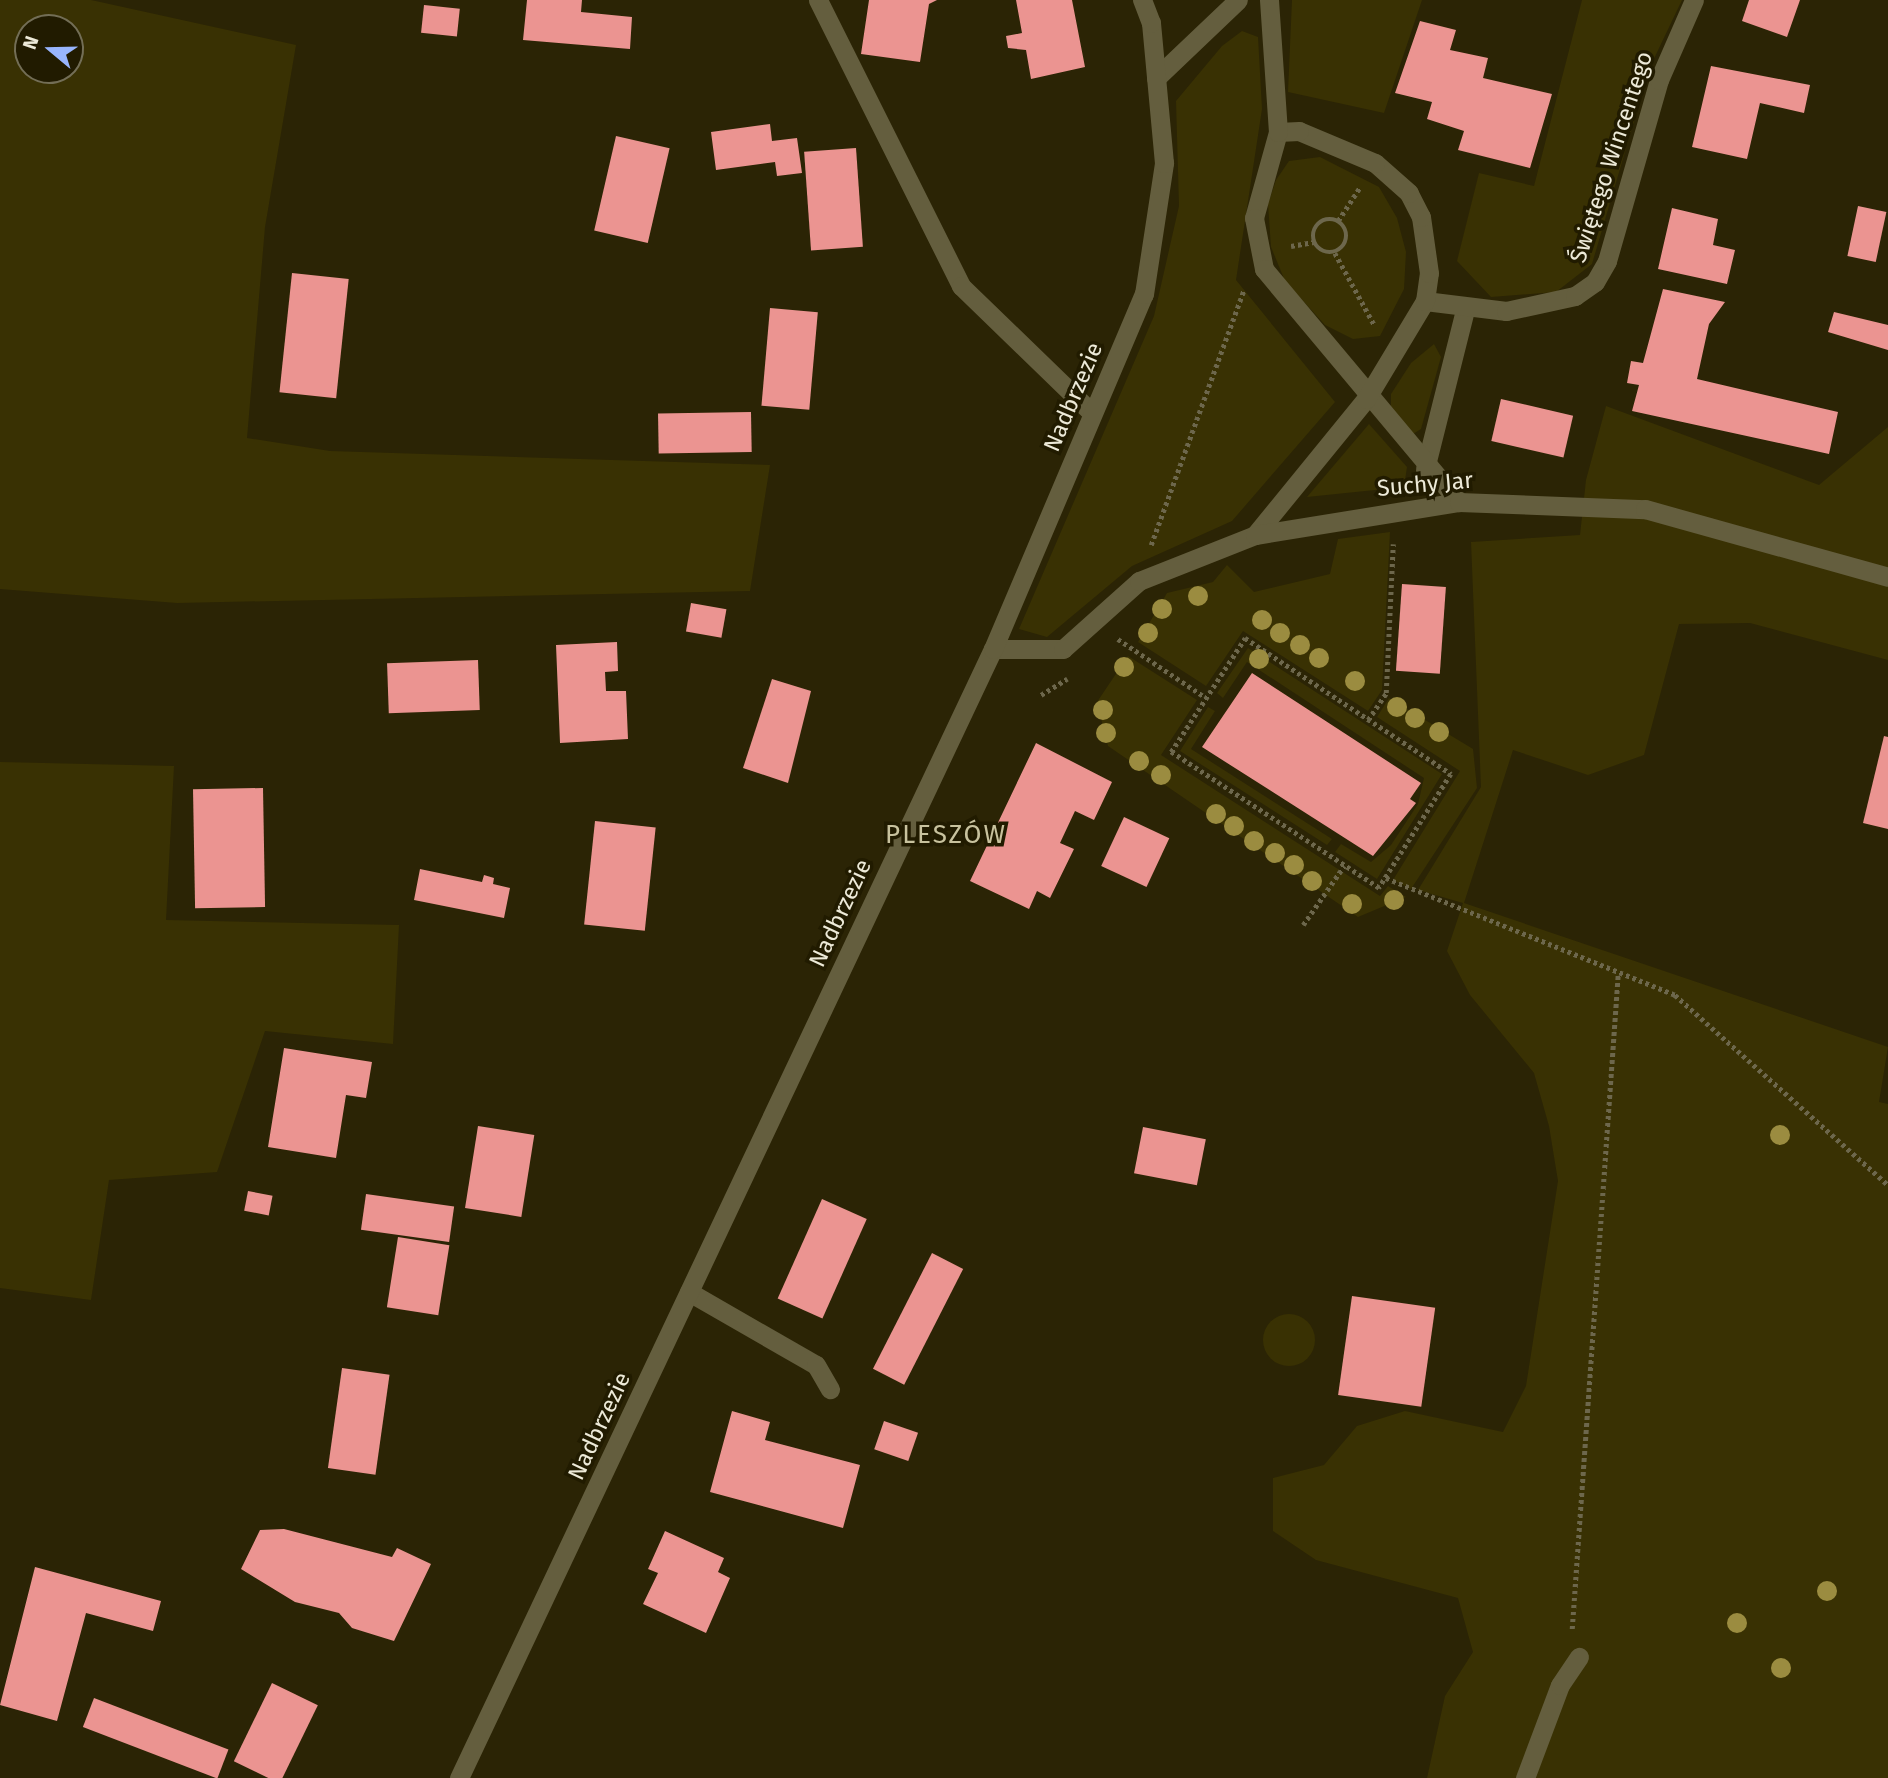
<!DOCTYPE html>
<meta charset="utf-8">
<style>
body{margin:0}
#map{position:relative;width:1888px;height:1778px;overflow:hidden;background:#2b2405;font-family:"Fira Sans",sans-serif}
div>[style]{position:absolute}
.green>*{inset:0;background:#393103}
.round{border-radius:50%}
.building>*{inset:0;background:#eb9491;transform-origin:0 0}
.path>*{height:4.5px;margin-top:-2.25px;transform-origin:0;background:repeating-linear-gradient(90deg,#6d674c 0 3.5px,transparent 0 7px)}
.path>.ring{margin:-2.25px;padding:0;box-sizing:content-box;background:none;border:4.5px solid #6d674c;border-radius:50%}
.service>*{height:19px;margin:-9.5px;padding:0 9.5px;transform-origin:9.5px;border-radius:9.5px;background:#645e3e}
.minor>*{height:19px;margin:-9.5px;padding:0 9.5px;transform-origin:9.5px;border-radius:9.5px;background:#645e3e}
.trees>*{width:20px;height:20px;margin:-10px;border-radius:50%;background:#9b8c40}
span{translate:-50% -50%;white-space:nowrap;text-align:center;line-height:1.15;-webkit-text-stroke:7px #211b00;paint-order:stroke}
.street-label{font-size:23px;color:#edead8}
.quarter-label{font-size:26px;color:#c8c29e;letter-spacing:2px}
.north{position:absolute;left:14px;top:14px;width:70px;height:70px;box-sizing:border-box;background:#211b00;border:2px solid #736e56;border-radius:50%;rotate:289deg;font-size:19px;font-weight:700;line-height:28px;text-align:center;color:#edead8}
.north::after{content:'';display:block;margin:auto;width:24px;height:32px;background:#98b5fd;clip-path:polygon(50% 0,100% 100%,50% 72%,0 100%)}
</style>
<div id="map">
<div class="green">
<div style="clip-path:polygon(evenodd,0 0,91px 0,296px 45px,265px 227px,247px 438px,330px 451px,770px 465px,750px 591px,177px 603px,0 589px,0 0,28px 28px,70px 28px,70px 70px,28px 70px,28px 28px)"></div>
<div style="clip-path:polygon(1292px 0,1422px 0,1384px 113px,1288px 92px)"></div>
<div style="clip-path:polygon(1582px 0,1682px 0,1650px 67px,1592px 264px,1556px 292px,1491px 297px,1457px 261px,1479px 173px,1534px 186px)"></div>
<div style="clip-path:polygon(1242px 31px,1258px 37px,1262px 109px,1236px 280px,1335px 402px,1232px 521px,1132px 566px,1047px 637px,1019px 629px,1154px 316px,1179px 206px,1176px 101px,1222px 46px)"></div>
<div style="clip-path:polygon(1320px 157px,1379px 187px,1397px 218px,1406px 252px,1404px 289px,1380px 336px,1353px 339px,1325px 325px,1285px 281px,1271px 247px,1268px 204px,1276px 180px,1289px 161px)"></div>
<div style="clip-path:polygon(1434px 344px,1441px 357px,1421px 429px,1413px 434px,1391px 410px,1391px 394px,1411px 363px)"></div>
<div style="clip-path:polygon(1606px 406px,1819px 485px,1888px 427px,1888px 660px,1750px 623px,1679px 624px,1644px 755px,1588px 775px,1513px 750px,1464px 903px,1888px 1047px,1879px 1102px,1888px 1104px,1888px 1778px,1427px 1778px,1445px 1696px,1473px 1652px,1458px 1598px,1316px 1560px,1273px 1531px,1273px 1478px,1324px 1465px,1357px 1426px,1405px 1411px,1503px 1432px,1526px 1386px,1558px 1181px,1549px 1126px,1534px 1073px,1470px 995px,1447px 951px,1463px 903px,1418px 890px,1481px 787px,1471px 542px,1580px 535px,1586px 480px)"></div>
<div style="clip-path:polygon(1369px 424px,1407px 467px,1404px 487px,1307px 497px)"></div>
<div style="clip-path:polygon(1390px 532px,1382px 690px,1368px 711px,1243px 631px,1206px 686px,1138px 642px,1167px 593px,1213px 582px,1227px 565px,1254px 592px,1330px 574px,1338px 539px)"></div>
<div style="clip-path:polygon(1248px 648px,1442px 774px,1377px 879px,1335px 852px,1341px 844px,1371px 862px,1391px 845px,1418px 804px,1424px 778px,1247px 662px,1223px 698px,1217px 693px)"></div>
<div style="clip-path:polygon(1128px 656px,1197px 700px,1161px 755px,1380px 896px,1388px 886px,1406px 897px,1358px 917px,1108px 746px,1097px 702px)"></div>
<div style="clip-path:polygon(1389px 698px,1473px 749px,1477px 788px,1411px 889px,1393px 880px,1460px 771px,1377px 717px)"></div>
<div style="clip-path:polygon(1208px 707px,1215px 711px,1191px 749px,1332px 839px,1327px 845px,1180px 751px)"></div>
<div style="clip-path:polygon(0 762px,174px 766px,166px 920px,399px 925px,393px 1044px,265px 1031px,217px 1172px,109px 1180px,91px 1300px,0 1288px)"></div>
<div class="round" style="left:1263px;top:1314px;width:52px;height:52px"></div>
</div>
<div class="building">
<div style="clip-path:polygon(527px 0,582px 0,581px 12px,632px 17px,630px 49px,523px 40px)"></div>
<div style="clip-path:polygon(869px 0,937px 0,929px 4px,920px 62px,861px 54px)"></div>
<div style="clip-path:polygon(1016px 0,1072px 0,1085px 67px,1031px 79px,1026px 50px,1008px 48px,1006px 36px,1022px 33px)"></div>
<div style="clip-path:polygon(1749px 0,1800px 0,1787px 37px,1742px 21px)"></div>
<div style="left:424px;top:5px;width:36px;height:28px;rotate:6deg"></div>
<div style="clip-path:polygon(1420px 21px,1456px 30px,1450px 50px,1488px 58px,1483px 78px,1552px 94px,1530px 168px,1458px 150px,1464px 131px,1427px 119px,1432px 102px,1395px 93px)"></div>
<div style="clip-path:polygon(1711px 66px,1810px 85px,1804px 113px,1760px 103px,1747px 159px,1692px 147px)"></div>
<div style="clip-path:polygon(770px 124px,772px 141px,797px 138px,802px 173px,777px 176px,775px 162px,716px 170px,711px 132px)"></div>
<div style="left:616px;top:136px;width:55px;height:97px;rotate:13deg"></div>
<div style="left:856px;top:148px;width:99px;height:52px;rotate:86deg"></div>
<div style="left:1858px;top:206px;width:29px;height:51px;rotate:12deg"></div>
<div style="clip-path:polygon(1672px 208px,1718px 219px,1713px 245px,1735px 250px,1727px 284px,1658px 269px)"></div>
<div style="left:292px;top:273px;width:57px;height:120px;rotate:6deg"></div>
<div style="clip-path:polygon(1663px 289px,1725px 302px,1709px 324px,1697px 379px,1838px 412px,1829px 454px,1632px 411px,1639px 385px,1627px 383px,1631px 361px,1643px 363px)"></div>
<div style="left:770px;top:308px;width:48px;height:98px;rotate:5deg"></div>
<div style="clip-path:polygon(1834px 312px,1888px 325px,1888px 350px,1828px 332px)"></div>
<div style="left:1501px;top:399px;width:74px;height:43px;rotate:13deg"></div>
<div style="left:751px;top:412px;width:40px;height:93px;rotate:89deg"></div>
<div style="left:1402px;top:584px;width:44px;height:87px;rotate:4deg"></div>
<div style="left:691px;top:603px;width:36px;height:29px;rotate:10deg"></div>
<div style="clip-path:polygon(617px 642px,618px 671px,605px 672px,606px 691px,626px 691px,628px 739px,560px 743px,556px 645px)"></div>
<div style="left:478px;top:660px;width:50px;height:91px;rotate:88deg"></div>
<div style="clip-path:polygon(1252px 673px,1421px 783px,1410px 799px,1416px 803px,1373px 856px,1202px 747px)"></div>
<div style="clip-path:polygon(772px 679px,811px 691px,788px 783px,743px 768px)"></div>
<div style="clip-path:polygon(1884px 736px,1888px 737px,1888px 829px,1863px 823px)"></div>
<div style="clip-path:polygon(1036px 743px,1112px 782px,1094px 820px,1075px 811px,1060px 843px,1074px 849px,1050px 898px,1037px 891px,1029px 909px,970px 881px)"></div>
<div style="left:263px;top:788px;width:119px;height:70px;rotate:89deg"></div>
<div style="left:1124px;top:817px;width:50px;height:54px;rotate:25deg"></div>
<div style="left:595px;top:821px;width:61px;height:104px;rotate:6deg"></div>
<div style="clip-path:polygon(420px 869px,482px 882px,484px 875px,494px 878px,493px 884px,510px 888px,504px 918px,414px 900px)"></div>
<div style="clip-path:polygon(284px 1048px,372px 1062px,366px 1098px,346px 1095px,336px 1158px,268px 1147px)"></div>
<div style="left:478px;top:1126px;width:57px;height:83px;rotate:9deg"></div>
<div style="left:1143px;top:1127px;width:64px;height:47px;rotate:11deg"></div>
<div style="left:248px;top:1191px;width:25px;height:20px;rotate:11deg"></div>
<div style="left:366px;top:1194px;width:89px;height:36px;rotate:8deg"></div>
<div style="left:822px;top:1199px;width:49px;height:109px;rotate:24deg"></div>
<div style="left:398px;top:1237px;width:52px;height:71px;rotate:9deg"></div>
<div style="left:932px;top:1253px;width:35px;height:130px;rotate:27deg"></div>
<div style="left:1352px;top:1296px;width:84px;height:100px;rotate:8deg"></div>
<div style="left:342px;top:1368px;width:48px;height:101px;rotate:8deg"></div>
<div style="clip-path:polygon(732px 1411px,770px 1422px,765px 1440px,860px 1465px,843px 1528px,710px 1492px)"></div>
<div style="left:884px;top:1421px;width:36px;height:30px;rotate:19deg"></div>
<div style="clip-path:polygon(284px 1529px,392px 1557px,397px 1548px,431px 1564px,394px 1641px,352px 1628px,339px 1613px,295px 1602px,241px 1569px,260px 1530px)"></div>
<div style="clip-path:polygon(665px 1531px,724px 1558px,718px 1572px,730px 1578px,706px 1633px,643px 1604px,658px 1573px,648px 1569px)"></div>
<div style="clip-path:polygon(35px 1567px,161px 1601px,153px 1631px,86px 1613px,57px 1721px,0 1705px)"></div>
<div style="left:272px;top:1683px;width:51px;height:87px;rotate:26deg"></div>
<div style="left:94px;top:1698px;width:144px;height:31px;rotate:21deg"></div>
</div>
<div class="path">
<div class="ring" style="left:1313px;top:219px;width:29.5px;height:29.5px"></div>
<div style="left:1338px;top:221px;width:40px;rotate:-57.1deg"></div>
<div style="left:1291px;top:246px;width:23px;rotate:-10deg"></div>
<div style="left:1335px;top:253px;width:83px;rotate:61.3deg"></div>
<div style="left:1151px;top:545px;width:271px;rotate:-70deg"></div>
<div style="left:1245px;top:638px;width:247px;rotate:33.4deg"></div>
<div style="left:1451px;top:774px;width:135px;rotate:122.3deg"></div>
<div style="left:1379px;top:888px;width:249px;rotate:-146.8deg"></div>
<div style="left:1171px;top:752px;width:136px;rotate:-57deg"></div>
<div style="left:1118px;top:639px;width:105px;rotate:33.7deg"></div>
<div style="left:1041px;top:695px;width:31px;rotate:-32deg"></div>
<div style="left:1368px;top:720px;width:32px;rotate:-56deg"></div>
<div style="left:1386px;top:693px;width:149px;rotate:-87.3deg"></div>
<div style="left:1386px;top:878px;width:312px;rotate:22deg"></div>
<div style="left:1675px;top:995px;width:285px;rotate:41.7deg"></div>
<div style="left:1303px;top:925px;width:72px;rotate:-55.2deg"></div>
<div style="left:1572px;top:1629px;width:657px;rotate:-85.98deg"></div>
</div>
<div class="service">
<div style="left:1425px;top:469px;width:164px;rotate:-75.9deg"></div>
<div style="left:689px;top:1292px;width:146px;rotate:29.9deg"></div>
<div style="left:816px;top:1365px;width:28px;rotate:60deg"></div>
<div style="left:1525px;top:1778px;width:99px;rotate:-69.4deg"></div>
<div style="left:1560px;top:1685px;width:34px;rotate:-56deg"></div>
</div>
<div class="minor">
<div style="left:818px;top:0;width:320px;rotate:63.4deg"></div>
<div style="left:961px;top:286px;width:182px;rotate:44.1deg"></div>
<div style="left:1156px;top:78px;width:113px;rotate:-43.6deg"></div>
<div style="left:1278px;top:132px;width:89px;rotate:105.6deg"></div>
<div style="left:1254px;top:218px;width:52px;rotate:78.9deg"></div>
<div style="left:1264px;top:269px;width:304px;rotate:50.1deg"></div>
<div style="left:1425px;top:301px;width:82px;rotate:7deg"></div>
<div style="left:1506px;top:311px;width:71px;rotate:-12.3deg"></div>
<div style="left:1575px;top:296px;width:24px;rotate:-35deg"></div>
<div style="left:1595px;top:282px;width:24px;rotate:-60deg"></div>
<div style="left:1607px;top:261px;width:188px;rotate:-74deg"></div>
<div style="left:1659px;top:80px;width:87px;rotate:-66.4deg"></div>
<div style="left:1255px;top:535px;width:176px;rotate:-50.8deg"></div>
<div style="left:1366px;top:399px;width:114px;rotate:-59deg"></div>
<div style="left:1425px;top:301px;width:28px;rotate:-82deg"></div>
<div style="left:1429px;top:273px;width:57px;rotate:-98.1deg"></div>
<div style="left:1421px;top:217px;width:27px;rotate:-117deg"></div>
<div style="left:1409px;top:193px;width:45px;rotate:-138.6deg"></div>
<div style="left:1375px;top:163px;width:82px;rotate:-157.2deg"></div>
<div style="left:1299px;top:131px;width:21px;rotate:177deg"></div>
<div style="left:1278px;top:132px;width:132px;rotate:-93.9deg"></div>
<div style="left:993px;top:649px;width:70px"></div>
<div style="left:1063px;top:649px;width:102px;rotate:-41.8deg"></div>
<div style="left:1139px;top:581px;width:125px;rotate:-21.6deg"></div>
<div style="left:1255px;top:535px;width:207px;rotate:-9.2deg"></div>
<div style="left:1459px;top:502px;width:186px;rotate:2.2deg"></div>
<div style="left:1645px;top:509px;width:252px;rotate:15.6deg"></div>
<div style="left:459px;top:1778px;width:1249px;rotate:-64.69deg"></div>
<div style="left:993px;top:649px;width:386px;rotate:-67deg"></div>
<div style="left:1144px;top:294px;width:133px;rotate:-81.3deg"></div>
<div style="left:1164px;top:163px;width:141px;rotate:-95.3deg"></div>
<div style="left:1151px;top:23px;width:25px;rotate:-111deg"></div>
</div>
<div class="trees">
<div style="left:1198px;top:596px"></div>
<div style="left:1162px;top:609px"></div>
<div style="left:1262px;top:620px"></div>
<div style="left:1148px;top:633px"></div>
<div style="left:1280px;top:633px"></div>
<div style="left:1300px;top:645px"></div>
<div style="left:1319px;top:658px"></div>
<div style="left:1259px;top:659px"></div>
<div style="left:1124px;top:667px"></div>
<div style="left:1355px;top:681px"></div>
<div style="left:1397px;top:707px"></div>
<div style="left:1103px;top:710px"></div>
<div style="left:1415px;top:718px"></div>
<div style="left:1439px;top:732px"></div>
<div style="left:1106px;top:733px"></div>
<div style="left:1139px;top:761px"></div>
<div style="left:1161px;top:775px"></div>
<div style="left:1216px;top:814px"></div>
<div style="left:1234px;top:826px"></div>
<div style="left:1254px;top:841px"></div>
<div style="left:1275px;top:853px"></div>
<div style="left:1294px;top:865px"></div>
<div style="left:1312px;top:881px"></div>
<div style="left:1394px;top:900px"></div>
<div style="left:1352px;top:904px"></div>
<div style="left:1780px;top:1135px"></div>
<div style="left:1827px;top:1591px"></div>
<div style="left:1737px;top:1623px"></div>
<div style="left:1781px;top:1668px"></div>
</div>
<div class="street-label">
<span style="left:1611px;top:157px;rotate:-72deg">Świętego Wincentego</span>
<span style="left:1073px;top:397px;rotate:-67deg">Nadbrzezie</span>
<span style="left:1425px;top:484px;rotate:-5deg">Suchy Jar</span>
<span style="left:840px;top:913px;rotate:-65deg">Nadbrzezie</span>
<span style="left:599px;top:1426px;rotate:-65deg">Nadbrzezie</span>
</div>
<div class="quarter-label">
<span style="left:946px;top:835px">PLESZÓW</span>
</div>
<div class="north">N</div>
</div>
